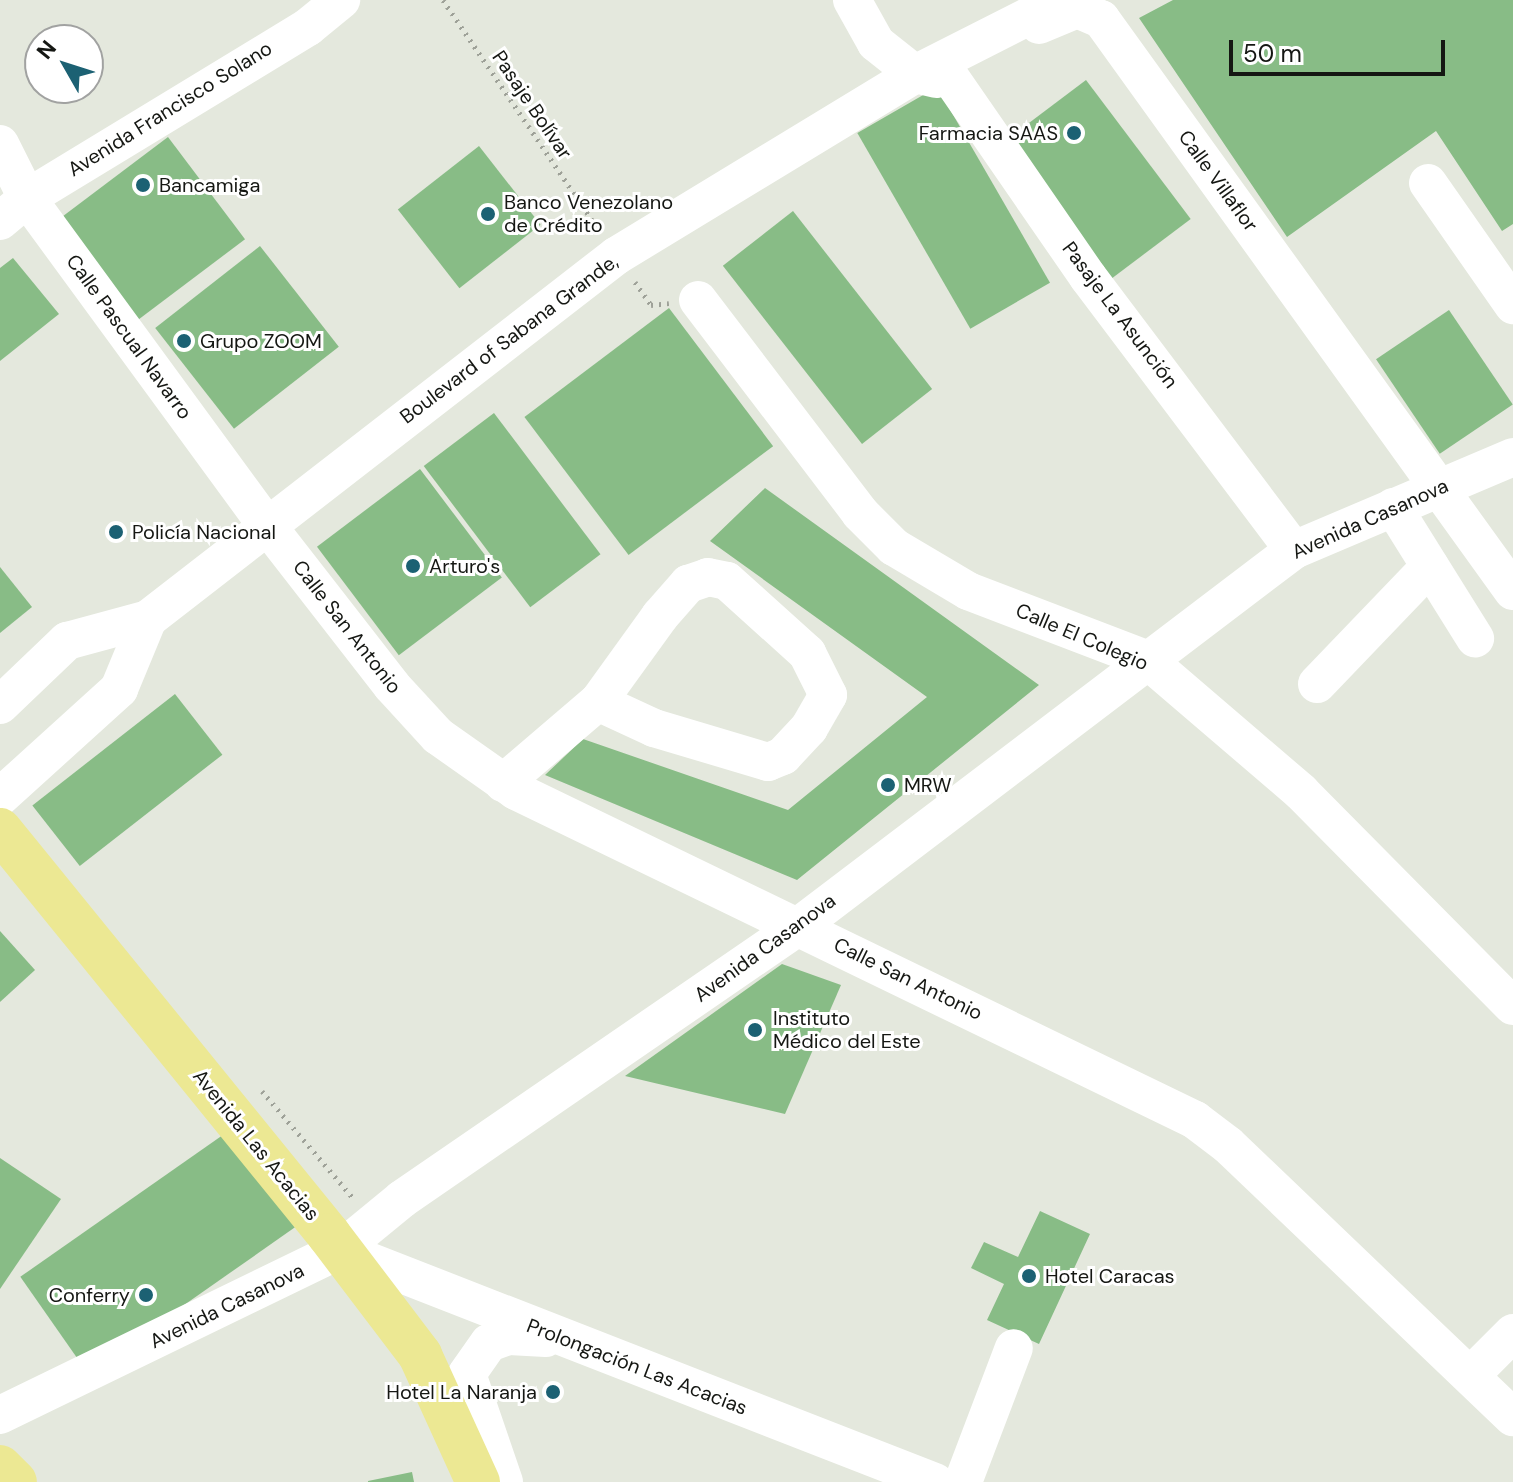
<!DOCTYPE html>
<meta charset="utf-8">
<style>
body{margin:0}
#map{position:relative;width:1513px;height:1482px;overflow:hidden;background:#e4e8dd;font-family:"DM Sans",sans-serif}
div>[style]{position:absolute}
.building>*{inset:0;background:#88bc86;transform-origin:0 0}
.path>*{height:5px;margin-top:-2.5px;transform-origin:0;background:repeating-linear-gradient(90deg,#9ea198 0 2px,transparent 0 8px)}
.minor>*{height:38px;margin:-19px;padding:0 19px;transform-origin:19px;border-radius:19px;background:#fff}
.major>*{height:44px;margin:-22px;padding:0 22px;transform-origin:22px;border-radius:22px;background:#ece893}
.dots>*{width:22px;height:22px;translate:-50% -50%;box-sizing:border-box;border:4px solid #fff;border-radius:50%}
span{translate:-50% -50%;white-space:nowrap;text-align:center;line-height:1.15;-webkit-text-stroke:6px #fff;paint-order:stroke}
.street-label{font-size:20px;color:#151713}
.poi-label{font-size:20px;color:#151713}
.right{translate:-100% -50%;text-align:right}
.left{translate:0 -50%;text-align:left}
.north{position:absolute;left:24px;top:24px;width:80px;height:80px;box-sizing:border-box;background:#fff;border:2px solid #a1a2a1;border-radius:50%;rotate:309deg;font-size:22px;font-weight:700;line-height:32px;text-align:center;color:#151713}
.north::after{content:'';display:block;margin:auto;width:28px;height:36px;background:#1c6173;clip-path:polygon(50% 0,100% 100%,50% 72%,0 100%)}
.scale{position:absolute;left:1229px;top:40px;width:216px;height:36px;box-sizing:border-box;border:4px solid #151713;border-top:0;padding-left:10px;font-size:24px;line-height:28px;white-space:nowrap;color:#151713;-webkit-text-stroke:6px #fff;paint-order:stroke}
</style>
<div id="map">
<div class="building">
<div style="clip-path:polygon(1173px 0,1513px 0,1513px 224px,1502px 231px,1436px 131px,1287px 237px,1139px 18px)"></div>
<div style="left:1086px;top:80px;width:174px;height:101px;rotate:53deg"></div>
<div style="left:937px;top:87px;width:226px;height:92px;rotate:60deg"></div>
<div style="left:168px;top:137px;width:128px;height:135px;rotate:53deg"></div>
<div style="left:479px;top:146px;width:100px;height:103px;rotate:52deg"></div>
<div style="left:793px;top:211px;width:226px;height:89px;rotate:52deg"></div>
<div style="left:260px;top:246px;width:128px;height:133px;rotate:52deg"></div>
<div style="clip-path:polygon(13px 258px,59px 314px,0 361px,0 268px)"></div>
<div style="left:669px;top:308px;width:173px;height:181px;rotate:53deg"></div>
<div style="left:1449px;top:310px;width:114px;height:88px;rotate:56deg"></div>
<div style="left:494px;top:413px;width:177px;height:88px;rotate:53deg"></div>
<div style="left:420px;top:469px;width:136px;height:129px;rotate:53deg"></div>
<div style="clip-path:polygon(765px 488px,1039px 685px,797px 880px,545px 775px,583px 739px,788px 810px,927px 697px,710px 541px)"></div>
<div style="clip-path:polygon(0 567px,32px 607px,0 633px)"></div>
<div style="left:175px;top:694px;width:77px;height:181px;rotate:52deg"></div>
<div style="clip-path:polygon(0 931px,35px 970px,0 1002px)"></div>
<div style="clip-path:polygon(782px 964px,841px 985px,785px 1114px,625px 1076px)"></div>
<div style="left:230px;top:1130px;width:117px;height:256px;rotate:55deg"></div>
<div style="clip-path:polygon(0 1158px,61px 1199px,0 1289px)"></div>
<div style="clip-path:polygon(1040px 1211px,1090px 1234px,1039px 1344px,987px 1320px,1004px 1284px,971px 1268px,984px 1242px,1018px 1257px)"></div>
<div style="clip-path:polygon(412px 1472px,414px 1482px,368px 1482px,368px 1481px)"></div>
</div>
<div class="path">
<div style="left:443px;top:0;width:280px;rotate:55.9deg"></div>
<div style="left:635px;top:282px;width:28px;rotate:55deg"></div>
<div style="left:651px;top:305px;width:18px;rotate:-6deg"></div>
<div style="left:262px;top:1091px;width:142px;rotate:49.6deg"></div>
</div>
<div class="minor">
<div style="left:852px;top:0;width:49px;rotate:60.8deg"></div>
<div style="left:876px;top:43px;width:50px;rotate:38.5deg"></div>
<div style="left:915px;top:74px;width:22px;rotate:13deg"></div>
<div style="left:1039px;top:25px;width:41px;rotate:-22.8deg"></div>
<div style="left:1077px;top:9px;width:26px;rotate:23deg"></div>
<div style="left:1101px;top:19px;width:705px;rotate:54.24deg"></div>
<div style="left:950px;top:77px;width:243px;rotate:55.4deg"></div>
<div style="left:1088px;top:277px;width:342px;rotate:53deg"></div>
<div style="left:0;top:144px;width:60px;rotate:63.4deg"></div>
<div style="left:27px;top:198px;width:404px;rotate:53.8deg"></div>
<div style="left:266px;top:524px;width:205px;rotate:52.1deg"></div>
<div style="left:392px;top:686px;width:68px;rotate:47.4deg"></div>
<div style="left:438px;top:736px;width:95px;rotate:35.2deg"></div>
<div style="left:516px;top:791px;width:755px;rotate:25.85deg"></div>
<div style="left:1195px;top:1120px;width:41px;rotate:37.1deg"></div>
<div style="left:1228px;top:1145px;width:394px;rotate:43.7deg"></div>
<div style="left:1428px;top:183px;width:149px;rotate:55.1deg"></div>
<div style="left:0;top:221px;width:35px;rotate:-40deg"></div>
<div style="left:27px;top:198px;width:329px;rotate:-31.3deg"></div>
<div style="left:308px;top:27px;width:43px;rotate:-39.3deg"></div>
<div style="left:698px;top:300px;width:268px;rotate:52.7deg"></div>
<div style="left:860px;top:513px;width:48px;rotate:45deg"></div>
<div style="left:894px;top:547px;width:86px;rotate:30.7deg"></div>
<div style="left:968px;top:591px;width:191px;rotate:20.9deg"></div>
<div style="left:1146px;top:659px;width:204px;rotate:40.6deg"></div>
<div style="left:1301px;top:792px;width:301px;rotate:45.3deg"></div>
<div style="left:1393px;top:507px;width:155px;rotate:58deg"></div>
<div style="left:1317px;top:684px;width:163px;rotate:-46.2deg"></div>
<div style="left:0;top:705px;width:93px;rotate:-43.7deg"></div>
<div style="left:67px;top:641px;width:84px;rotate:-15.2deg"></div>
<div style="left:148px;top:619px;width:592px;rotate:-37.8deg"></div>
<div style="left:616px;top:256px;width:350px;rotate:-31.3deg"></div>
<div style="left:915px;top:74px;width:164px;rotate:-26.9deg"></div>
<div style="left:503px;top:783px;width:125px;rotate:-40.5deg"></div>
<div style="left:598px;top:702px;width:106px;rotate:-54.2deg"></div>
<div style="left:660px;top:616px;width:43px;rotate:-48.8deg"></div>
<div style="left:688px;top:584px;width:21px;rotate:-19deg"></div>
<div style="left:708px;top:577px;width:19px;rotate:12deg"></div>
<div style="left:727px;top:581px;width:108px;rotate:42deg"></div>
<div style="left:807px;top:653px;width:47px;rotate:63.4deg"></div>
<div style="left:828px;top:695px;width:38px;rotate:120deg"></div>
<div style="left:809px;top:728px;width:38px;rotate:133deg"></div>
<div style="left:783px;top:756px;width:16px;rotate:158deg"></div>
<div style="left:768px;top:762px;width:119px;rotate:-163.4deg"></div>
<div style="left:654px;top:728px;width:62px;rotate:-155.1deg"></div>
<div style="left:0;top:797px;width:161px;rotate:-42.2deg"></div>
<div style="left:119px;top:689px;width:76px;rotate:-67.5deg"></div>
<div style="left:340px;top:1250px;width:639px;rotate:21.3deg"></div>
<div style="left:1472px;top:1374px;width:58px;rotate:-45deg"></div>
<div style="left:0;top:1415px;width:378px;rotate:-25.9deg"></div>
<div style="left:340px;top:1250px;width:80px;rotate:-39.4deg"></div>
<div style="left:402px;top:1199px;width:482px;rotate:-34.5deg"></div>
<div style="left:799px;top:926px;width:622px;rotate:-37.22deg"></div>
<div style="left:1294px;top:550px;width:238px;rotate:-23deg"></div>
<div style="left:504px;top:1482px;width:114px;rotate:-108.9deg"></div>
<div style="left:467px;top:1374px;width:38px;rotate:-55deg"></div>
<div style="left:489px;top:1343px;width:20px;rotate:-20deg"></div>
<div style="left:508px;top:1336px;width:38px;rotate:3deg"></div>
<div style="left:963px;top:1482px;width:143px;rotate:-69.2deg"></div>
</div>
<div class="major">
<div style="left:0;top:830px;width:522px;rotate:50.91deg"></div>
<div style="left:329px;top:1235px;width:151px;rotate:52.8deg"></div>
<div style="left:420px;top:1355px;width:140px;rotate:65.5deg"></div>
<div style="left:0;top:1467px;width:21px;rotate:45deg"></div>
</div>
<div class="dots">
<div style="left:1074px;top:133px;background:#1c6173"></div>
<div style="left:143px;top:185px;background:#1c6173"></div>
<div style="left:488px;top:214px;background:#1c6173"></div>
<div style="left:184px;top:341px;background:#1c6173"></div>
<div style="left:116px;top:532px;background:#1c6173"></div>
<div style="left:413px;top:566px;background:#1c6173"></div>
<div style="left:888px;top:785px;background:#1c6173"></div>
<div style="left:755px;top:1030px;background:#1c6173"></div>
<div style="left:1029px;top:1276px;background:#1c6173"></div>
<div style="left:146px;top:1295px;background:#1c6173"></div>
<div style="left:553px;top:1392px;background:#1c6173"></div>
</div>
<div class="street-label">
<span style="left:532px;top:105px;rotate:56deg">Pasaje Bolívar</span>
<span style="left:170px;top:109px;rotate:-32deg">Avenida Francisco Solano</span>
<span style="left:1218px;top:181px;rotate:54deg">Calle Villaflor</span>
<span style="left:1120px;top:315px;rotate:53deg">Pasaje La Asunción</span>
<span style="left:129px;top:337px;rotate:54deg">Calle Pascual Navarro</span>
<span style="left:509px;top:339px;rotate:-37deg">Boulevard of Sabana Grande,</span>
<span style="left:1370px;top:519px;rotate:-24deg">Avenida Casanova</span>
<span style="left:347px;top:627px;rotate:52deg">Calle San Antonio</span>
<span style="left:1082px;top:637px;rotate:23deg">Calle El Colegio</span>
<span style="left:765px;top:948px;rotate:-36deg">Avenida Casanova</span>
<span style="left:908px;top:979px;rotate:26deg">Calle San Antonio</span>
<span style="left:256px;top:1145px;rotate:51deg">Avenida Las Acacias</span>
<span style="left:227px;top:1306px;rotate:-26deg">Avenida Casanova</span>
<span style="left:637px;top:1367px;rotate:21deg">Prolongación Las Acacias</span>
</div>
<div class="poi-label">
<span class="right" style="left:1058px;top:133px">Farmacia SAAS</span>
<span class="left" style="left:159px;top:185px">Bancamiga</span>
<span class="left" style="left:504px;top:214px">Banco Venezolano<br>de Crédito</span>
<span class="left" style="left:200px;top:341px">Grupo ZOOM</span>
<span class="left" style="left:132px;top:532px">Policía Nacional</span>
<span class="left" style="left:429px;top:566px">Arturo's</span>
<span class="left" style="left:904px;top:785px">MRW</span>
<span class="left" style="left:773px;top:1030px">Instituto<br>Médico del Este</span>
<span class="left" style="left:1045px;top:1276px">Hotel Caracas</span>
<span class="right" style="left:130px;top:1295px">Conferry</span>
<span class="right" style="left:537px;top:1392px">Hotel La Naranja</span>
</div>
<div class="north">N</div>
<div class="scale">50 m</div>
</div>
